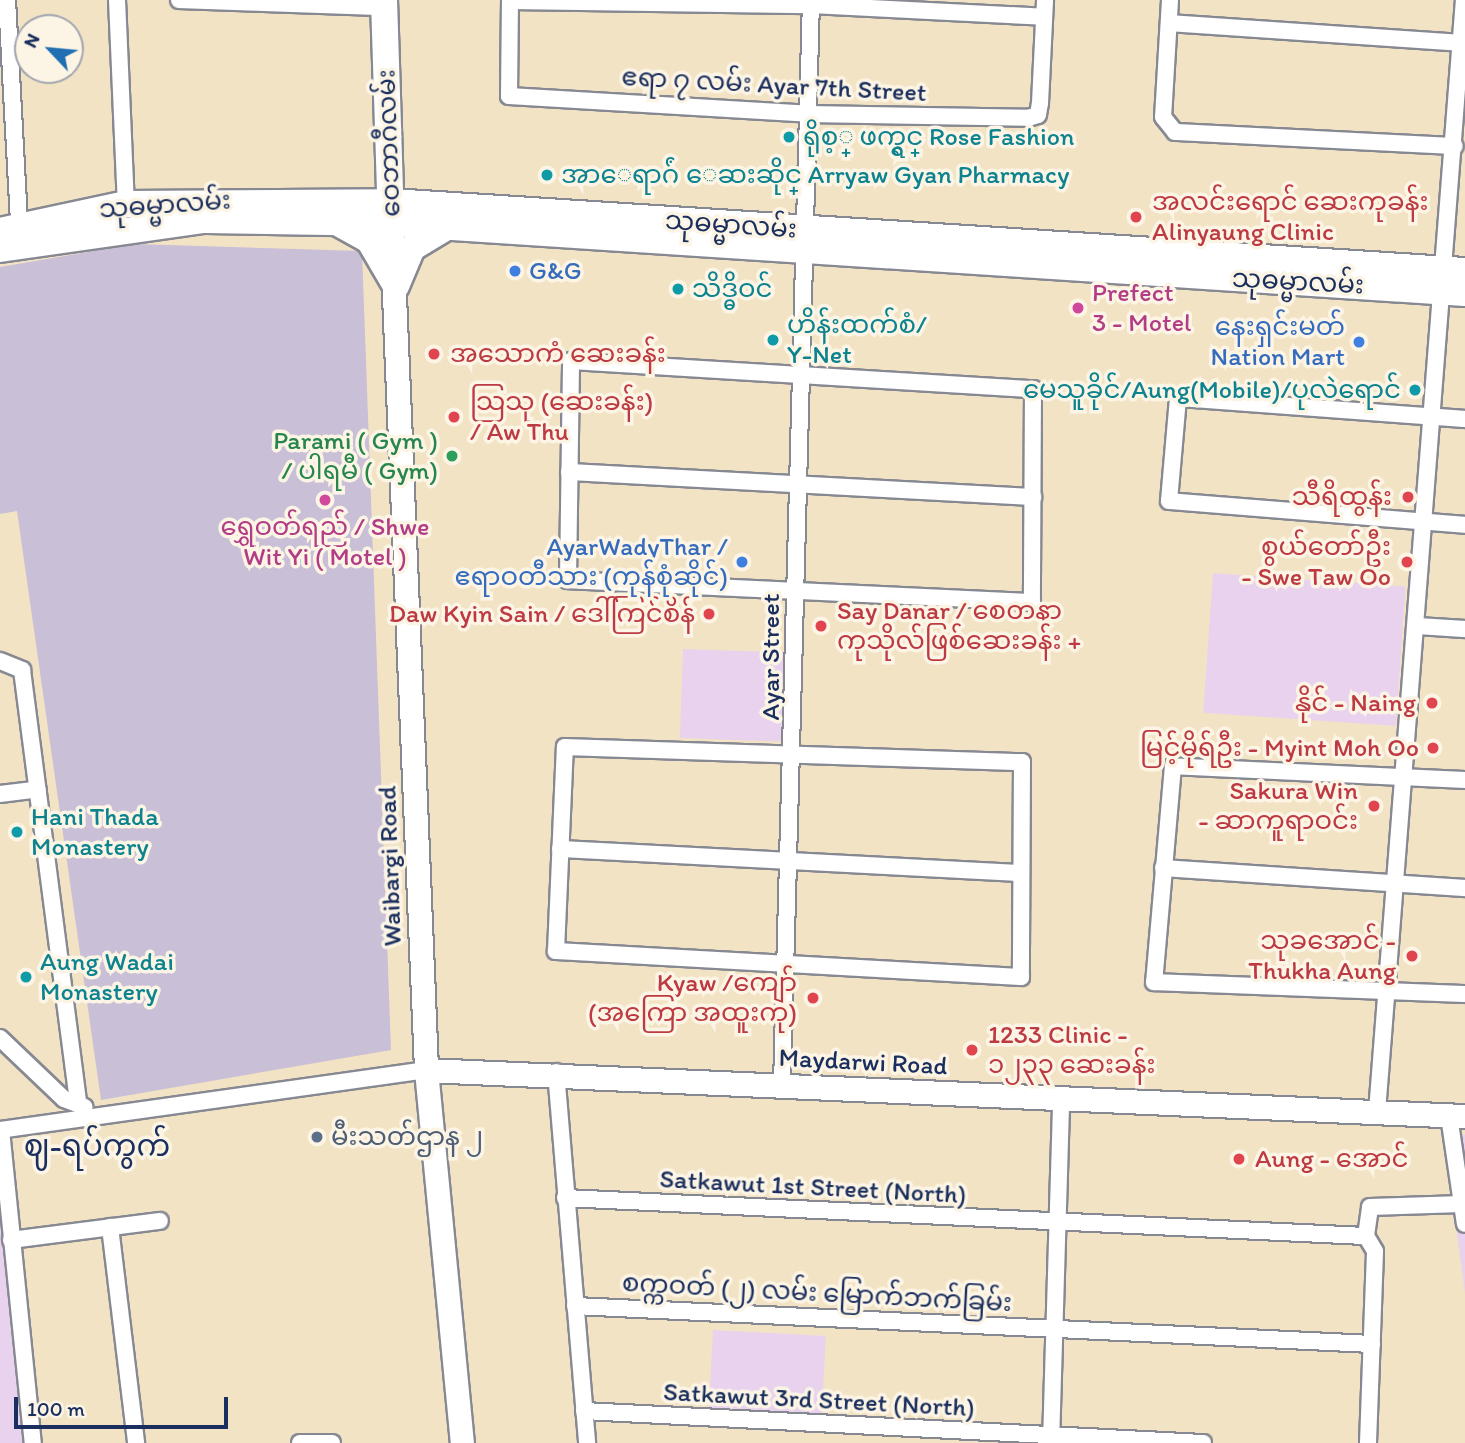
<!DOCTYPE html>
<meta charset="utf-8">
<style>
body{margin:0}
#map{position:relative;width:1465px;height:1443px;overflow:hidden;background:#f3e3c5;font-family:Itim,"Noto Sans Myanmar",sans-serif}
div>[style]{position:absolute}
.built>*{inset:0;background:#e8d2ee;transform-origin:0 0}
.industrial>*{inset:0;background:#c9bfd7}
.roads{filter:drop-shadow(2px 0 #878992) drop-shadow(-2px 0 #878992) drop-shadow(0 2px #878992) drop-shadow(0 -2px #878992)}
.street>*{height:16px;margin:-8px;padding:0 8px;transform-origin:8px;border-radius:8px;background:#fff}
.secondary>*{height:23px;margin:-11.5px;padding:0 11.5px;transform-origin:11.5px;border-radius:11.5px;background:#fff}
.primary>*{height:26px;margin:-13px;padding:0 13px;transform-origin:13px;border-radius:13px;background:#fff}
.dots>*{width:19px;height:19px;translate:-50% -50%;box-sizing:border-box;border:4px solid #fcf5e5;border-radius:50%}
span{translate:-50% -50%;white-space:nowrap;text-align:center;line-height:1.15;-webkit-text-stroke:7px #fcf5e5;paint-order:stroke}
.street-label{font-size:26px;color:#1b2f5e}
.culture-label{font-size:26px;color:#0d838f}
.left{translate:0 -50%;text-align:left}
.right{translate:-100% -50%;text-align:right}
.health-label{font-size:26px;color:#be3a42}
.shop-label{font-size:26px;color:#366cbe}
.hotel-label{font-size:26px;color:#b23c85}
.leisure-label{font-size:26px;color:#27864d}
.service-label{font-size:26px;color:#4e5e75}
.quarter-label{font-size:30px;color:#1b2f5e}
.north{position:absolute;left:14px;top:14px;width:70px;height:70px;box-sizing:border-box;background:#fcf5e5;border:2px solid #a2a6af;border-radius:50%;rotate:296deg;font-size:19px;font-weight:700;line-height:28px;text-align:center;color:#1b2f5e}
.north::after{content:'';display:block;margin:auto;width:24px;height:32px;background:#1f6fb2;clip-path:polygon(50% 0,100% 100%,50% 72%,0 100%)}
.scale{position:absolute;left:14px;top:1397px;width:214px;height:32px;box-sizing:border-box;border:4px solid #1b2f5e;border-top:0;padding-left:9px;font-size:21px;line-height:24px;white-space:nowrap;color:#1b2f5e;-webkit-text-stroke:5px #fcf5e5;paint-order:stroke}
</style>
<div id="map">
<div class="built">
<div style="left:1213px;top:573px;width:193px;height:140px;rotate:4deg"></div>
<div style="left:683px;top:649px;width:102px;height:89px;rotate:2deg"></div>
<div style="clip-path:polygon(1443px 1134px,1465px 1135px,1465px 1293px)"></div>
<div style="clip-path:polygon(0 1215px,23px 1443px,0 1443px)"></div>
<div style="left:713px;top:1330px;width:113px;height:83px;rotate:3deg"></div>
</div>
<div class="industrial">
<div style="clip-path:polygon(135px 244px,362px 251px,391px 1050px,101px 1100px,17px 511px,0 514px,0 267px)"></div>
</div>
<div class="roads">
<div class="street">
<div style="left:7px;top:0;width:225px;rotate:86.9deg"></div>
<div style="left:117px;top:0;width:204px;rotate:87.5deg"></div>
<div style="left:179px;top:0;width:205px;rotate:2deg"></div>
<div style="left:510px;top:0;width:96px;rotate:90.6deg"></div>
<div style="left:509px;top:96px;width:300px;rotate:3.4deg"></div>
<div style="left:808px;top:114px;width:220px;rotate:1deg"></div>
<div style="left:1028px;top:118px;width:10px;rotate:-17deg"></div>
<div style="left:1038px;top:115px;width:12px;rotate:-81deg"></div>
<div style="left:1040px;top:103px;width:103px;rotate:-87.2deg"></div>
<div style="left:1170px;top:0;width:117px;rotate:93.4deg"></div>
<div style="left:1163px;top:117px;width:19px;rotate:51deg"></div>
<div style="left:1175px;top:132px;width:280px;rotate:2.9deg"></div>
<div style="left:510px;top:1px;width:301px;rotate:0.8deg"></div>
<div style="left:811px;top:5px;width:233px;rotate:2.9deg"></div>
<div style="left:1169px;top:23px;width:297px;rotate:3.9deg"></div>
<div style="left:571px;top:361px;width:463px;rotate:3.5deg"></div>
<div style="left:1033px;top:389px;width:213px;rotate:90.3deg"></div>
<div style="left:1032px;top:602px;width:465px;rotate:-177.3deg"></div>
<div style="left:568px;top:580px;width:219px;rotate:-89.2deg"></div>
<div style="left:1465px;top:419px;width:288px;rotate:-175.8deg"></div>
<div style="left:1178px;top:398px;width:103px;rotate:95deg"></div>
<div style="left:1169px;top:501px;width:297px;rotate:4.6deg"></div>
<div style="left:569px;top:472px;width:465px;rotate:3.1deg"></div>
<div style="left:1418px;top:626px;width:47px;rotate:3.7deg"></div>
<div style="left:0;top:661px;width:24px;rotate:22deg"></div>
<div style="left:22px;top:670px;width:437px;rotate:82.6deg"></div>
<div style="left:565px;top:747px;width:457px;rotate:1.9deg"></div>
<div style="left:1022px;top:762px;width:215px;rotate:90.3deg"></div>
<div style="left:1021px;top:977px;width:466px;rotate:-176.8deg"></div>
<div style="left:556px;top:951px;width:204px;rotate:-87.5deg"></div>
<div style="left:1465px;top:780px;width:292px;rotate:-177.3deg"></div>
<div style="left:1173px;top:766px;width:217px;rotate:95deg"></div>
<div style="left:1154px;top:982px;width:311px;rotate:2.2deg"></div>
<div style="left:0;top:794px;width:38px;rotate:-7deg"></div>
<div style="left:560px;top:849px;width:461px;rotate:3deg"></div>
<div style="left:1163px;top:868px;width:303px;rotate:3.8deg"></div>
<div style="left:0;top:1038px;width:88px;rotate:43.6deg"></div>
<div style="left:64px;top:1099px;width:22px;rotate:21deg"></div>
<div style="left:556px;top:1072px;width:372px;rotate:85.2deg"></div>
<div style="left:782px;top:1085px;width:1085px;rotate:-88.47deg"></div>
<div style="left:1377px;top:1112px;width:1115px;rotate:-85.53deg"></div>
<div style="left:1449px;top:1116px;width:109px;rotate:81.6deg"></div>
<div style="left:0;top:1130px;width:430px;rotate:-8deg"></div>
<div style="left:1px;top:1130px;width:315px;rotate:84.2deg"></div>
<div style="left:565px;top:1198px;width:802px;rotate:2.72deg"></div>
<div style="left:110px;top:1227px;width:218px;rotate:83.1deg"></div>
<div style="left:11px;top:1240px;width:150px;rotate:-7.3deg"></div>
<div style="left:575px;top:1306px;width:798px;rotate:2.73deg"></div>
<div style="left:584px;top:1411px;width:620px;rotate:2.96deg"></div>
<div style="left:300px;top:1443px;width:32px"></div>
<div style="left:1051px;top:1443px;width:341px;rotate:-88.3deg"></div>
<div style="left:1368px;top:1443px;width:192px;rotate:-87.9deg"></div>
<div style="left:1375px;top:1251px;width:17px;rotate:-121deg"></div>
<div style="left:1366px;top:1236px;width:29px;rotate:-82deg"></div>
<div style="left:1370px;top:1207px;width:92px;rotate:-1.9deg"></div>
</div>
<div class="secondary">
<div style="left:391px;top:223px;width:848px;rotate:87.63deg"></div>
<div style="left:426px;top:1070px;width:375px;rotate:84.5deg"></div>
<div style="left:426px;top:1070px;width:1040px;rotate:2.54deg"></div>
</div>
<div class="primary">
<div style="left:384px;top:0;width:219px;rotate:88.2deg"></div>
<div style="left:338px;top:223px;width:35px;rotate:29deg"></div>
<div style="left:369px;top:240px;width:53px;rotate:59.6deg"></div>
<div style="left:0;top:231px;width:129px;rotate:-12.1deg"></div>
<div style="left:126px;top:204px;width:265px;rotate:-0.4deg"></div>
<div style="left:391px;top:202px;width:1076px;rotate:3.68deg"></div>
<div style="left:0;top:249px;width:206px;rotate:-8.1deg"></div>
<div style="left:204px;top:220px;width:187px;rotate:0.9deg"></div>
<div style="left:391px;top:223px;width:1076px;rotate:3.73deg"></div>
<div style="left:396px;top:286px;width:41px;rotate:-67.2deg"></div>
<div style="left:412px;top:248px;width:44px;rotate:-31.2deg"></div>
</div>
</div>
<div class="dots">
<div style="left:789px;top:137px;background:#0f9aa8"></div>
<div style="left:547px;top:175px;background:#0f9aa8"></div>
<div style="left:1136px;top:217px;background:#e0444e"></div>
<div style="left:515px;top:271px;background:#3f7fe0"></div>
<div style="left:678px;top:289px;background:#0f9aa8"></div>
<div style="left:1078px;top:308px;background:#d1479c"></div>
<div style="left:773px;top:340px;background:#0f9aa8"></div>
<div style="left:1359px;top:342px;background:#3f7fe0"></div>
<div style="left:434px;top:354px;background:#e0444e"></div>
<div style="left:1415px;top:390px;background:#0f9aa8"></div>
<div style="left:454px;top:417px;background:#e0444e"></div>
<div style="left:452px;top:456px;background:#2e9e5b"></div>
<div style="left:1408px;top:497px;background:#e0444e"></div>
<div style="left:325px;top:500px;background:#d1479c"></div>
<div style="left:742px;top:562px;background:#3f7fe0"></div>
<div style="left:1407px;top:562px;background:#e0444e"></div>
<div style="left:709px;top:614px;background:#e0444e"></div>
<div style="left:821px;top:626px;background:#e0444e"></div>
<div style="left:1432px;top:703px;background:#e0444e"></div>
<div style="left:1433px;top:748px;background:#e0444e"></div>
<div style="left:1374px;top:806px;background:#e0444e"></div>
<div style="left:17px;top:832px;background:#0f9aa8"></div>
<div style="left:1412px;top:956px;background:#e0444e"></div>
<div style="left:26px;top:977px;background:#0f9aa8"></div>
<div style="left:813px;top:998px;background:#e0444e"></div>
<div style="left:972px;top:1050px;background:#e0444e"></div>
<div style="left:317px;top:1137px;background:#5c6f8a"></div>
<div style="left:1239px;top:1159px;background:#e0444e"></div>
</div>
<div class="street-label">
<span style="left:774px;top:85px;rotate:3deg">ဧရာ ၇ လမ်း Ayar 7th Street</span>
<span style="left:389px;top:143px;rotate:-92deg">ဝေဘာဂီလမ်း</span>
<span style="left:165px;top:205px;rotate:-4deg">သုဓမ္မာလမ်း</span>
<span style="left:731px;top:225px;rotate:4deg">သုဓမ္မာလမ်း</span>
<span style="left:1298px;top:282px;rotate:3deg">သုဓမ္မာလမ်း</span>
<span style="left:771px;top:657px;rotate:-90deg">Ayar Street</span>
<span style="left:390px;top:866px;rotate:-92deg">Waibargi Road</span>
<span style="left:863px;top:1062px;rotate:3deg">Maydarwi Road</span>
<span style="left:813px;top:1187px;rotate:3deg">Satkawut 1st Street (North)</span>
<span style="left:817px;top:1293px;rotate:3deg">စက္ကဝတ် (၂) လမ်း မြောက်ဘက်ခြမ်း</span>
<span style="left:819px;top:1400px;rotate:3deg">Satkawut 3rd Street (North)</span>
</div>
<div class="culture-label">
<span class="left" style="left:803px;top:137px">ရိုစ့္ ဖက္ရွင္ Rose Fashion</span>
<span class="left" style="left:561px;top:175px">အာေရာဂ်ံ ေဆးဆိုင္ Arryaw Gyan Pharmacy</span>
<span class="left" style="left:692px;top:289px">သိဒ္ဓိဝင်</span>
<span class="left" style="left:787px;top:340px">ဟိန်းထက်စံ/<br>Y-Net</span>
<span class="right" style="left:1401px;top:390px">မေသူခိုင်/Aung(Mobile)/ပုလဲရောင်</span>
<span class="left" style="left:31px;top:832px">Hani Thada<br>Monastery</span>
<span class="left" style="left:40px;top:977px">Aung Wadai<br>Monastery</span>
</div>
<div class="health-label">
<span class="left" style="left:1152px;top:217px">အလင်းရောင် ဆေးကုခန်း<br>Alinyaung Clinic</span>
<span class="left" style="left:450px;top:354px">အသောကံ ဆေးခန်း</span>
<span class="left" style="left:470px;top:417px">သြသု (ဆေးခန်း)<br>/ Aw Thu</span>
<span class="right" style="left:1392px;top:497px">သီရိထွန်း</span>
<span class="right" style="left:1391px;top:562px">စွယ်တော်ဦး<br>- Swe Taw Oo</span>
<span class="left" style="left:837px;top:626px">Say Danar / စေတနာ<br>ကုသိုလ်ဖြစ်ဆေးခန်း +</span>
<span class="right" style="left:695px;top:614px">Daw Kyin Sain / ဒေါ်ကြင်စိန်</span>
<span class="right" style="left:1416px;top:703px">နိုင် - Naing</span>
<span class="right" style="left:1419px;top:748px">မြင့်မိုရ်ဦး - Myint Moh Oo</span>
<span class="right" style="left:1358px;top:806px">Sakura Win<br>- ဆာကူရာဝင်း</span>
<span class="right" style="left:1396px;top:956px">သုခအောင် -<br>Thukha Aung</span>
<span class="right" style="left:797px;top:998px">Kyaw /ကျော်<br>(အကြော အထူးကု)</span>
<span class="left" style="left:988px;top:1050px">1233 Clinic -<br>၁၂၃၃ ဆေးခန်း</span>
<span class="left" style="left:1255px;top:1159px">Aung - အောင်</span>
</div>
<div class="shop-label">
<span class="left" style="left:529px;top:271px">G&amp;G</span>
<span class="right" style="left:1345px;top:342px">နေးရှင်းမတ်<br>Nation Mart</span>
<span class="right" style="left:728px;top:562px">AyarWadyThar /<br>ဧရာဝတီသား (ကုန်စုံဆိုင်)</span>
</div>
<div class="hotel-label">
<span class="left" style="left:1092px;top:308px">Prefect<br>3 - Motel</span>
<span style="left:325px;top:542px">ရွှေဝတ်ရည် / Shwe<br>Wit Yi ( Motel )</span>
</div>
<div class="leisure-label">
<span class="right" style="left:438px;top:456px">Parami ( Gym )<br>/ ပါရမီ ( Gym)</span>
</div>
<div class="service-label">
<span class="left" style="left:331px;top:1137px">မီးသတ်ဌာန ၂</span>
</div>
<div class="quarter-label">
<span style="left:97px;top:1146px">ဈ-ရပ်ကွက်</span>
</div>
<div class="north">N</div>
<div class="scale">100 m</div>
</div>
